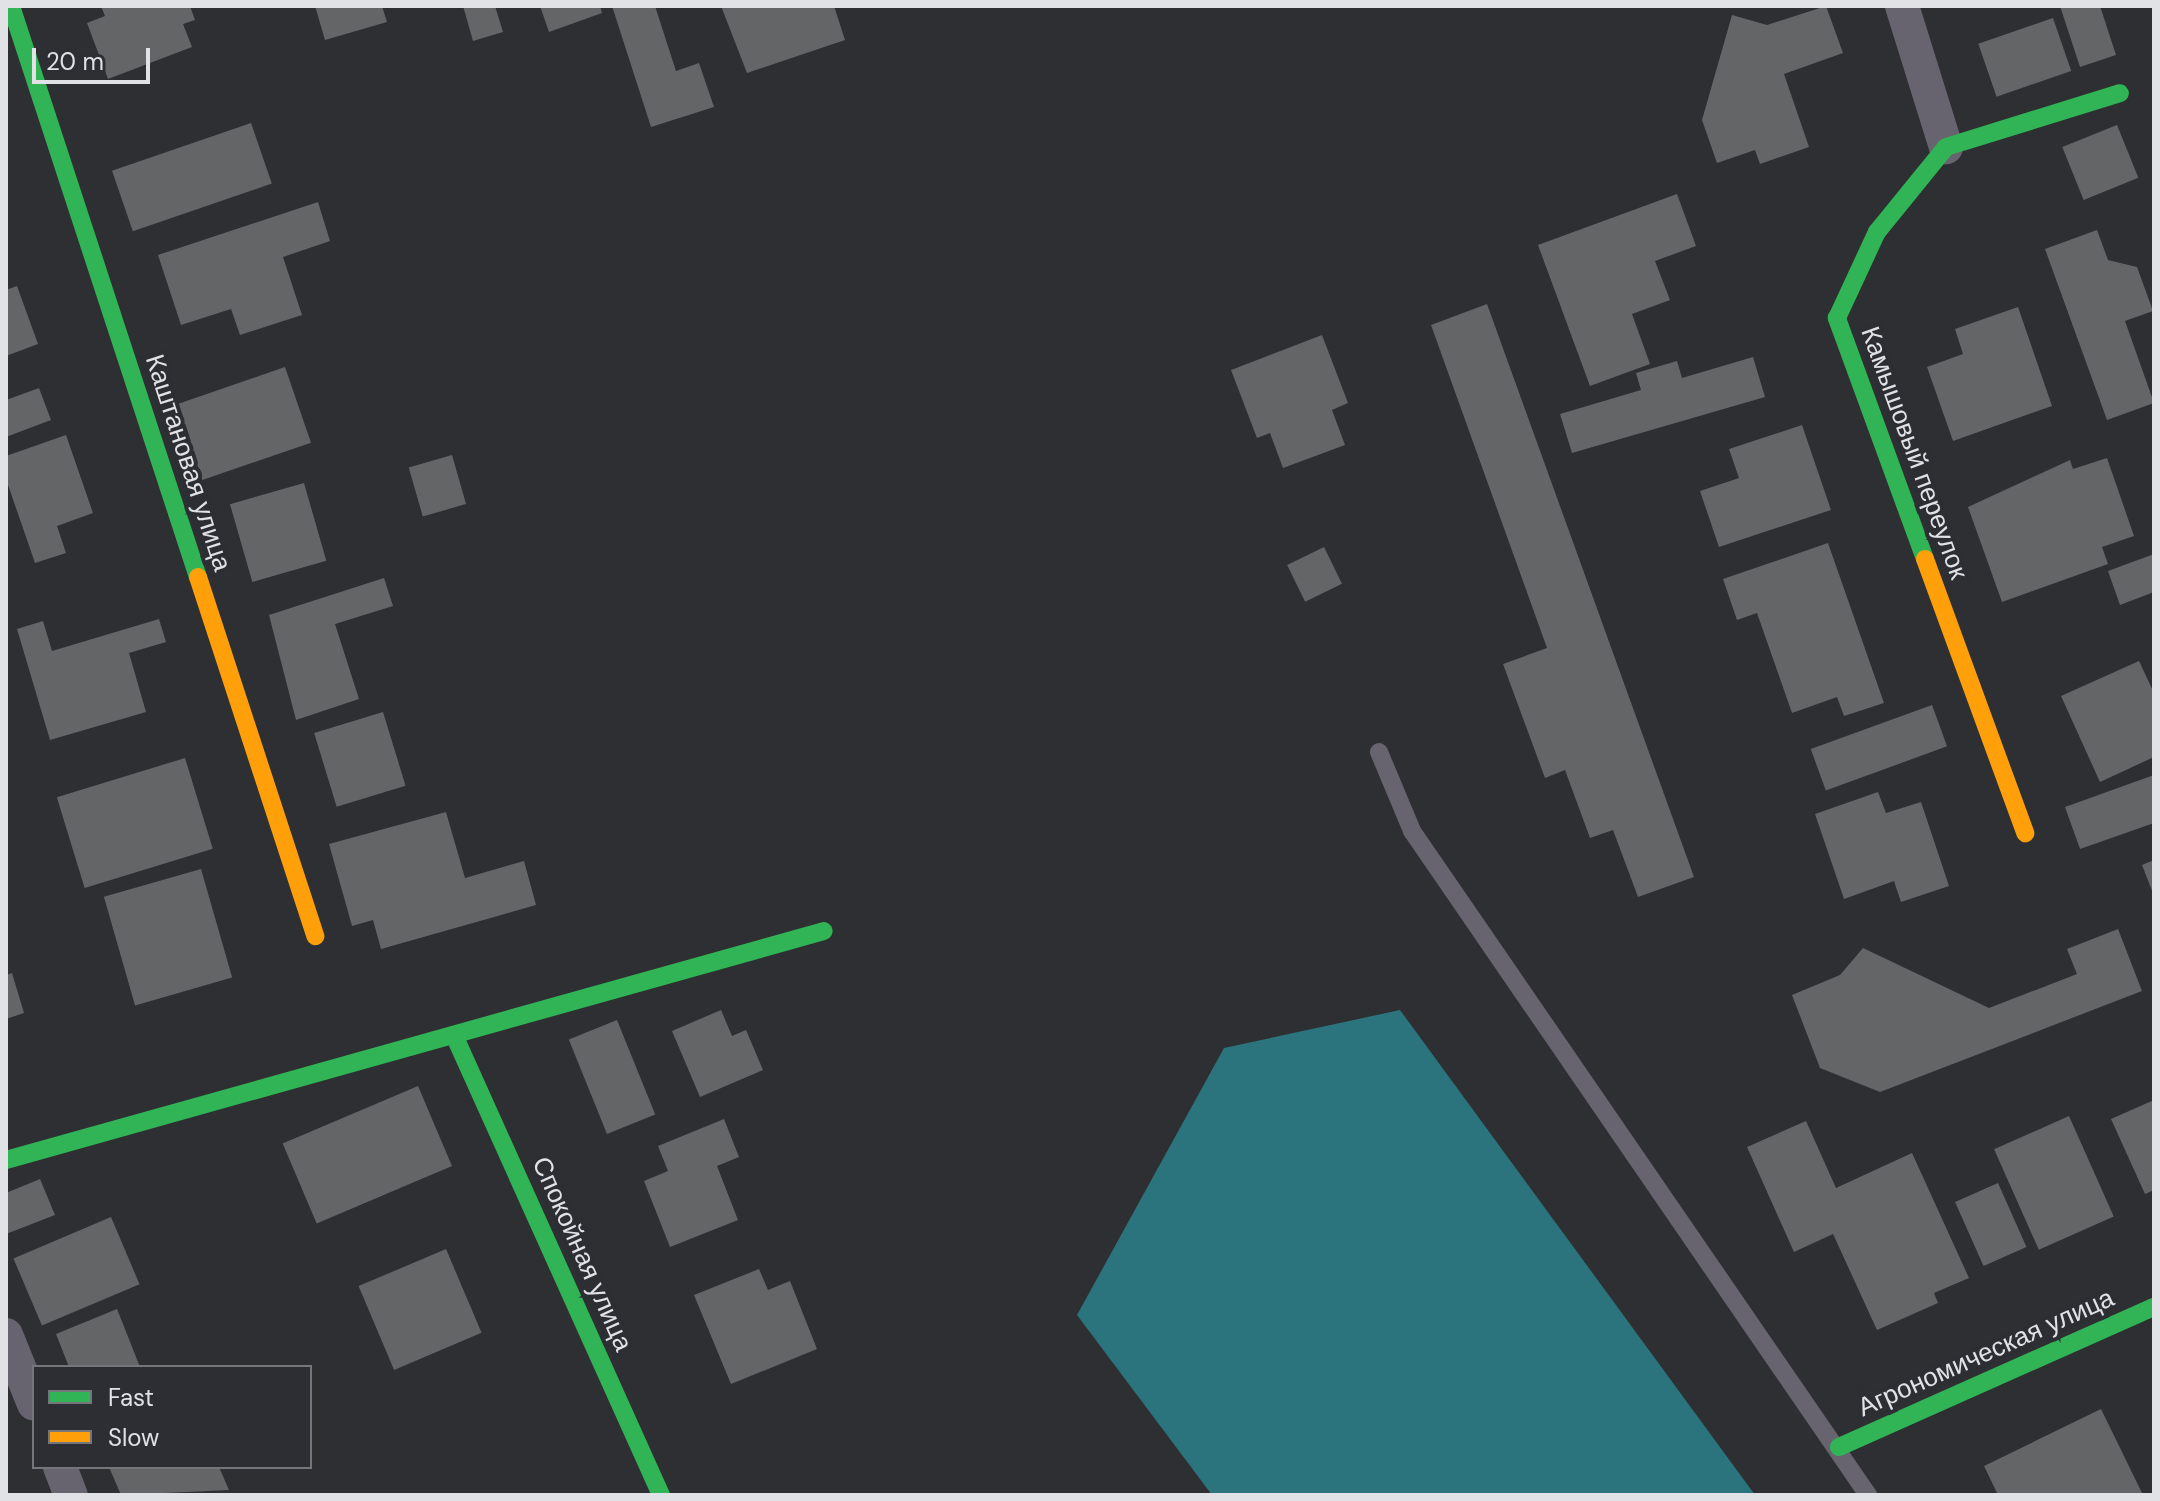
<!DOCTYPE html>
<meta charset="utf-8">
<style>
body{margin:0}
#map{position:relative;width:2160px;height:1501px;overflow:hidden;background:#2e2f32;font-family:"DM Sans",sans-serif}
div>[style]{position:absolute}
.water>*{inset:0;background:#2b747d}
.building>*{inset:0;background:#636567;transform-origin:0 0}
.lane>*{height:18px;margin:-9px;padding:0 9px;transform-origin:9px;border-radius:9px;background:#67636f}
.street>*{height:34px;margin:-17px;padding:0 17px;transform-origin:17px;border-radius:17px;background:#67636f}
.fast>*{height:18px;margin:-9px;padding:0 9px;transform-origin:9px;border-radius:9px;background:#30b455}
.slow>*{height:18px;margin:-9px;padding:0 9px;transform-origin:9px;border-radius:9px;background:#ff9f0a}
span{translate:-50% -50%;white-space:nowrap;text-align:center;line-height:1.15;-webkit-text-stroke:8px #2c2e34;paint-order:stroke}
.street-label{font-size:26px;color:#e0e2e6}
.frame{position:absolute;inset:0;border:8px solid #e0e2e6;pointer-events:none}
.legend{position:absolute;left:32px;top:1365px;width:280px;height:104px;box-sizing:border-box;background:#2c2e34;border:2px solid #74767b;margin:0;padding:10px 14px;list-style:none;font-size:24px;color:#e0e2e6}
.legend li{display:flex;align-items:center;gap:16px;height:40px}
.legend b{width:40px;border:2px solid #74767b}
.scale{position:absolute;left:32px;top:48px;width:118px;height:36px;box-sizing:border-box;border:4px solid #e0e2e6;border-top:0;padding-left:10px;font-size:24px;line-height:28px;white-space:nowrap;color:#e0e2e6;-webkit-text-stroke:6px #2c2e34;paint-order:stroke}
</style>
<div id="map">
<div class="water">
<div style="clip-path:polygon(1400px 1010px,1755px 1495px,1212px 1495px,1077px 1315px,1224px 1048px)"></div>
</div>
<div class="building">
<div style="clip-path:polygon(101px 6px,190px 6px,195px 20px,183px 24px,192px 47px,108px 79px,87px 23px,105px 16px)"></div>
<div style="clip-path:polygon(315px 6px,382px 6px,387px 22px,325px 40px)"></div>
<div style="clip-path:polygon(463px 6px,495px 6px,503px 32px,473px 41px)"></div>
<div style="clip-path:polygon(540px 6px,600px 6px,602px 13px,549px 32px)"></div>
<div style="clip-path:polygon(612px 6px,655px 6px,676px 71px,699px 63px,714px 107px,651px 127px)"></div>
<div style="clip-path:polygon(721px 6px,834px 6px,845px 40px,747px 73px)"></div>
<div style="clip-path:polygon(1826px 6px,1843px 53px,1784px 74px,1809px 147px,1760px 164px,1755px 150px,1717px 163px,1702px 120px,1732px 15px,1767px 25px)"></div>
<div style="clip-path:polygon(2060px 6px,2100px 6px,2116px 55px,2080px 67px)"></div>
<div style="left:2053px;top:18px;width:56px;height:79px;rotate:71deg"></div>
<div style="left:251px;top:123px;width:64px;height:147px;rotate:71deg"></div>
<div style="left:2117px;top:125px;width:57px;height:59px;rotate:68deg"></div>
<div style="clip-path:polygon(1677px 194px,1696px 246px,1655px 261px,1670px 300px,1632px 314px,1650px 364px,1590px 386px,1538px 245px)"></div>
<div style="clip-path:polygon(318px 202px,330px 241px,283px 257px,302px 315px,240px 335px,231px 309px,181px 325px,158px 255px)"></div>
<div style="clip-path:polygon(2097px 230px,2108px 260px,2137px 267px,2153px 311px,2125px 321px,2154px 403px,2107px 420px,2045px 249px)"></div>
<div style="clip-path:polygon(17px 286px,38px 344px,6px 356px,6px 290px)"></div>
<div style="clip-path:polygon(1487px 304px,1694px 877px,1638px 897px,1613px 830px,1590px 838px,1565px 770px,1545px 778px,1503px 664px,1547px 648px,1431px 325px)"></div>
<div style="clip-path:polygon(2018px 307px,2052px 406px,1953px 441px,1927px 367px,1963px 354px,1955px 329px)"></div>
<div style="clip-path:polygon(1322px 335px,1348px 403px,1332px 410px,1345px 445px,1283px 468px,1270px 433px,1257px 438px,1231px 370px)"></div>
<div style="clip-path:polygon(1753px 357px,1765px 397px,1572px 453px,1560px 414px,1641px 390px,1636px 373px,1677px 361px,1682px 378px)"></div>
<div style="left:285px;top:367px;width:80px;height:115px;rotate:71deg"></div>
<div style="clip-path:polygon(39px 388px,51px 420px,6px 437px,6px 400px)"></div>
<div style="clip-path:polygon(1802px 425px,1831px 510px,1719px 547px,1700px 491px,1739px 478px,1729px 449px)"></div>
<div style="clip-path:polygon(66px 435px,93px 513px,57px 526px,66px 553px,35px 563px,6px 479px,6px 456px)"></div>
<div style="left:452px;top:455px;width:51px;height:45px;rotate:74deg"></div>
<div style="clip-path:polygon(2107px 458px,2134px 536px,2102px 547px,2108px 564px,2002px 602px,1968px 507px,2070px 460px,2073px 469px)"></div>
<div style="left:304px;top:483px;width:81px;height:77px;rotate:74deg"></div>
<div style="clip-path:polygon(1828px 543px,1884px 703px,1844px 716px,1837px 697px,1792px 713px,1757px 613px,1737px 620px,1723px 579px)"></div>
<div style="left:1324px;top:547px;width:41px;height:41px;rotate:64deg"></div>
<div style="clip-path:polygon(2154px 554px,2154px 592px,2120px 605px,2108px 571px)"></div>
<div style="clip-path:polygon(384px 578px,393px 606px,335px 624px,359px 699px,296px 720px,269px 615px)"></div>
<div style="clip-path:polygon(159px 619px,166px 642px,129px 653px,146px 712px,50px 740px,17px 629px,43px 621px,52px 651px)"></div>
<div style="clip-path:polygon(2139px 661px,2154px 693px,2154px 757px,2100px 782px,2061px 696px)"></div>
<div style="left:1932px;top:705px;width:44px;height:129px;rotate:70deg"></div>
<div style="left:383px;top:712px;width:77px;height:72px;rotate:73deg"></div>
<div style="left:185px;top:758px;width:95px;height:134px;rotate:73deg"></div>
<div style="clip-path:polygon(2154px 775px,2154px 823px,2080px 849px,2065px 807px)"></div>
<div style="clip-path:polygon(1878px 792px,1886px 813px,1921px 802px,1949px 886px,1901px 902px,1894px 881px,1844px 899px,1815px 814px)"></div>
<div style="clip-path:polygon(446px 812px,465px 878px,524px 861px,536px 905px,381px 949px,373px 920px,352px 926px,329px 844px)"></div>
<div style="clip-path:polygon(2154px 860px,2154px 896px,2142px 865px)"></div>
<div style="left:201px;top:869px;width:113px;height:101px;rotate:74deg"></div>
<div style="clip-path:polygon(2118px 929px,2142px 991px,1880px 1092px,1820px 1068px,1792px 995px,1840px 975px,1863px 948px,1989px 1008px,2077px 974px,2067px 949px)"></div>
<div style="clip-path:polygon(12px 973px,24px 1013px,6px 1019px,6px 975px)"></div>
<div style="clip-path:polygon(721px 1010px,732px 1036px,746px 1030px,763px 1070px,700px 1097px,672px 1031px)"></div>
<div style="left:617px;top:1020px;width:102px;height:52px;rotate:68deg"></div>
<div style="left:418px;top:1086px;width:87px;height:147px;rotate:67deg"></div>
<div style="clip-path:polygon(2154px 1100px,2154px 1190px,2145px 1194px,2111px 1119px)"></div>
<div style="left:2069px;top:1116px;width:110px;height:82px;rotate:66deg"></div>
<div style="clip-path:polygon(724px 1119px,739px 1157px,717px 1166px,738px 1220px,670px 1247px,644px 1181px,668px 1171px,658px 1146px)"></div>
<div style="clip-path:polygon(1806px 1121px,1836px 1188px,1912px 1153px,1969px 1278px,1934px 1293px,1938px 1303px,1877px 1330px,1833px 1234px,1794px 1252px,1747px 1147px)"></div>
<div style="clip-path:polygon(40px 1179px,55px 1215px,6px 1234px,6px 1193px)"></div>
<div style="left:1998px;top:1183px;width:70px;height:47px;rotate:66deg"></div>
<div style="left:111px;top:1217px;width:73px;height:106px;rotate:67deg"></div>
<div style="left:446px;top:1249px;width:91px;height:95px;rotate:67deg"></div>
<div style="clip-path:polygon(759px 1269px,768px 1290px,790px 1281px,817px 1349px,731px 1384px,694px 1295px)"></div>
<div style="clip-path:polygon(117px 1309px,140px 1367px,69px 1367px,56px 1334px)"></div>
<div style="clip-path:polygon(2101px 1409px,2143px 1495px,1998px 1495px,1984px 1466px)"></div>
<div style="clip-path:polygon(109px 1467px,219px 1467px,229px 1490px,121px 1495px)"></div>
</div>
<div class="lane">
<div style="left:1379px;top:752px;width:86px;rotate:67.3deg"></div>
<div style="left:1412px;top:831px;width:806px;rotate:55.52deg"></div>
</div>
<div class="street">
<div style="left:1902px;top:6px;width:148px;rotate:72.7deg"></div>
<div style="left:6px;top:1335px;width:74px;rotate:67.9deg"></div>
<div style="left:60px;top:1467px;width:30px;rotate:69deg"></div>
</div>
<div class="fast">
<div style="left:11px;top:6px;width:601px;rotate:71.87deg"></div>
<div style="left:1925px;top:559px;width:257px;rotate:-110.1deg"></div>
<div style="left:1837px;top:318px;width:95px;rotate:-65.1deg"></div>
<div style="left:1877px;top:232px;width:109px;rotate:-50.9deg"></div>
<div style="left:1946px;top:147px;width:182px;rotate:-17.2deg"></div>
<div style="left:454px;top:1035px;width:504px;rotate:65.77deg"></div>
<div style="left:6px;top:1160px;width:849px;rotate:-15.64deg"></div>
<div style="left:1839px;top:1447px;width:345px;rotate:-24deg"></div>
</div>
<div class="slow">
<div style="left:1925px;top:559px;width:292px;rotate:69.9deg"></div>
<div style="left:198px;top:577px;width:378px;rotate:71.9deg"></div>
</div>
<div class="street-label">
<span style="left:1914px;top:453px;rotate:70deg">Камышовый переулок</span>
<span style="left:188px;top:463px;rotate:72deg">Каштановая улица</span>
<span style="left:582px;top:1254px;rotate:66deg">Спокойная улица</span>
<span style="left:1986px;top:1353px;rotate:-24deg">Агрономическая улица</span>
</div>
<div class="frame"></div>
<ul class="legend">
<li><b style="height:10px;background:#30b455"></b>Fast</li>
<li><b style="height:10px;background:#ff9f0a"></b>Slow</li>
</ul>
<div class="scale">20 m</div>
</div>
